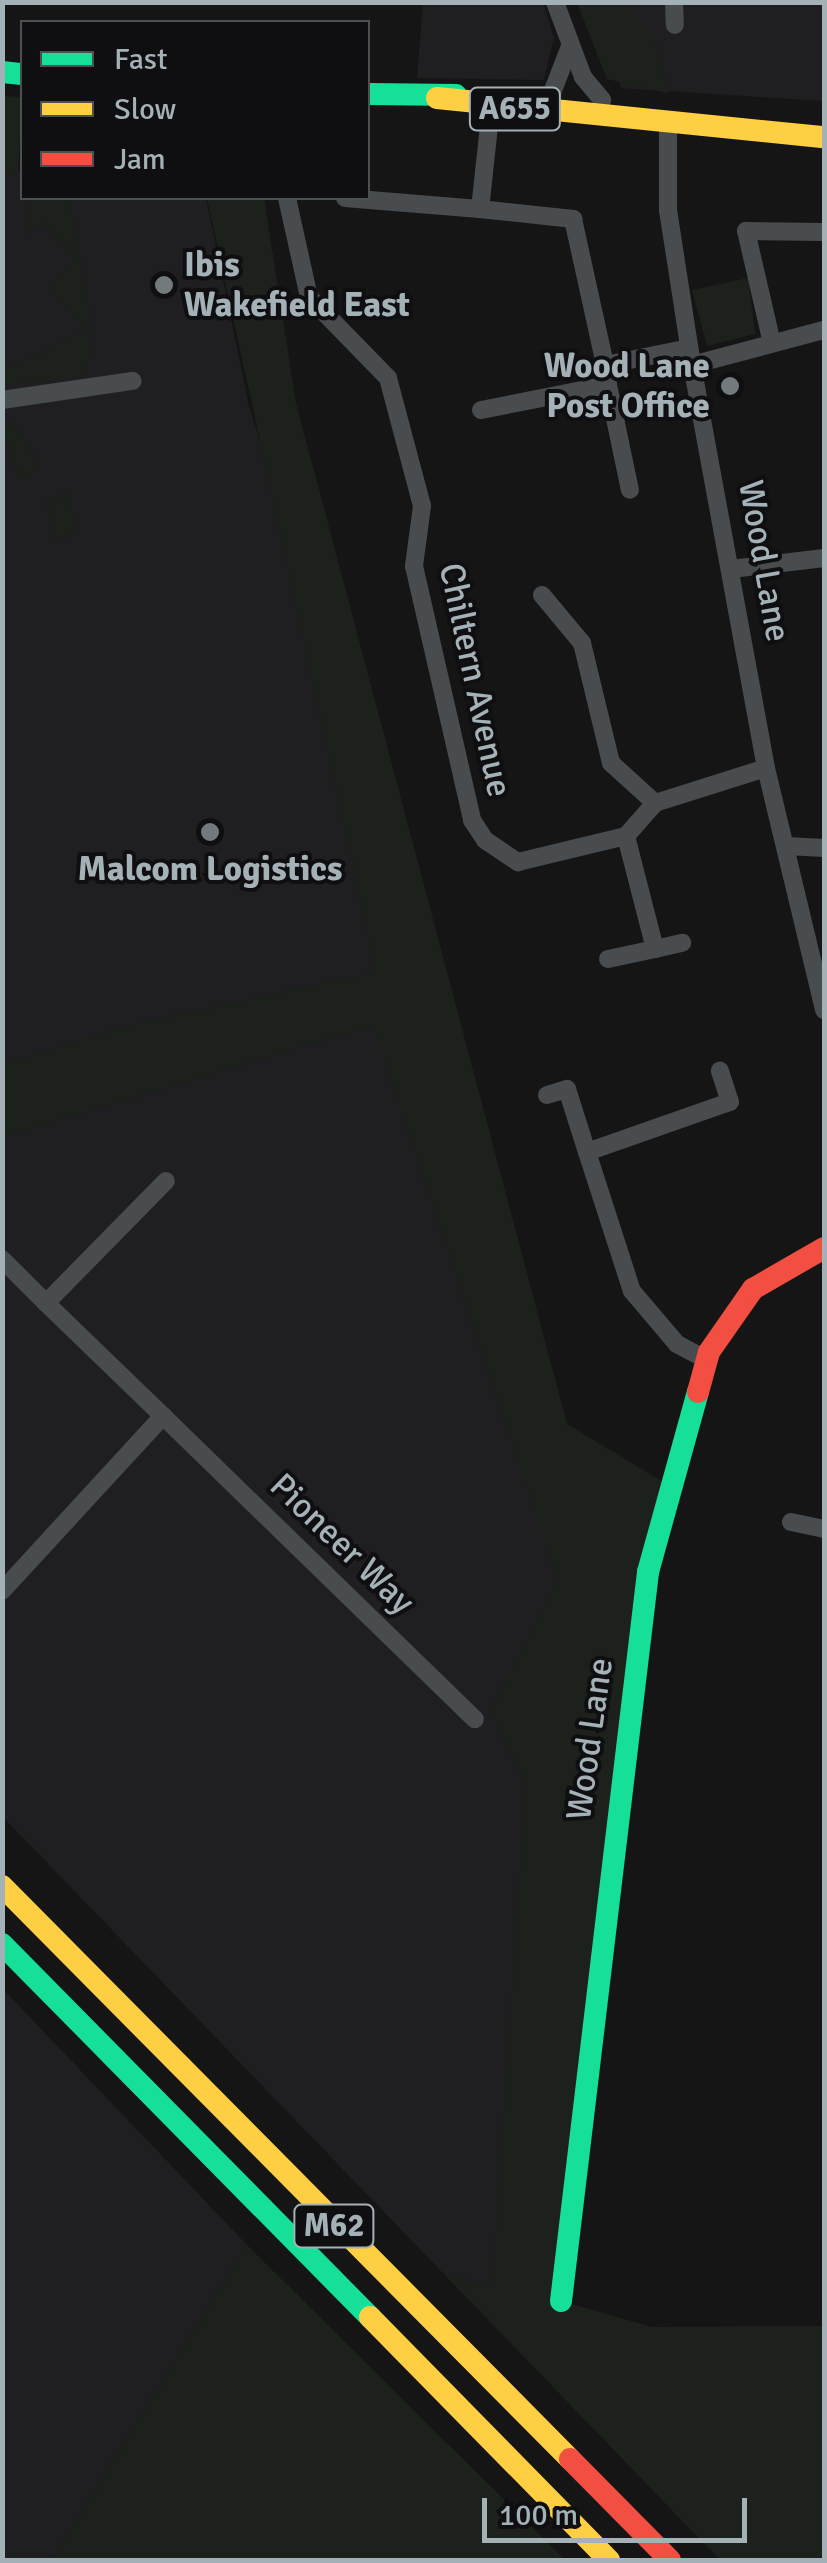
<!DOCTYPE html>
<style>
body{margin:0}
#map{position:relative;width:827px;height:2563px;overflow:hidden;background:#151515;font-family:Signika,sans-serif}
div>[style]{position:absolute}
.built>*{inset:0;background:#1f1f21}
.green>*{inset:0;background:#1c221b;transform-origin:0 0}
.street>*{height:18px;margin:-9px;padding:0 9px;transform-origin:9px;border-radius:9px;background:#484c4e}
.fast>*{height:22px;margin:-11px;padding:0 11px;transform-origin:11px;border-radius:11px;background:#16e098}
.slow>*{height:22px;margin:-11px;padding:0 11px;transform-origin:11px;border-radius:11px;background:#ffcf43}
.jam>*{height:22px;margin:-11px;padding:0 11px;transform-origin:11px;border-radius:11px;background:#f24e42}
.dots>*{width:28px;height:28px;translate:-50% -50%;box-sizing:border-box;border:5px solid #0f0f11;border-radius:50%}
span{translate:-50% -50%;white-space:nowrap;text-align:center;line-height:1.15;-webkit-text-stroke:8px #0f0f11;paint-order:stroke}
.shield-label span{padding:2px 8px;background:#0f0f11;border:2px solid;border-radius:8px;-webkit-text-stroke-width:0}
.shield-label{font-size:32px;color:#a4b1b7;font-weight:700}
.poi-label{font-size:35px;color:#a4b1b7;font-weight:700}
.left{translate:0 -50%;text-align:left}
.right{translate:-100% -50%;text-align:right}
.street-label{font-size:35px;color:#a4b1b7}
.frame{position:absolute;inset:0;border:5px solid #a4b1b7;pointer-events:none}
.legend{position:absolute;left:20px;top:20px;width:350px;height:180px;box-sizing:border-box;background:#0f0f11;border:2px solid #4b5053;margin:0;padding:12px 18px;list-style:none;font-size:30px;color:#a4b1b7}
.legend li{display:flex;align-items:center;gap:20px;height:50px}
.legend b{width:50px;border:2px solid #4b5053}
.scale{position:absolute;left:482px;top:2498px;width:265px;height:45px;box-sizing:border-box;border:5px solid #a4b1b7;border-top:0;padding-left:12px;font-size:30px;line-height:35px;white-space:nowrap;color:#a4b1b7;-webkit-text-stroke:8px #0f0f11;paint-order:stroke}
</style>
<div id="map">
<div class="built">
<div style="clip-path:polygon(423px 3px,543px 3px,554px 38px,544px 80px,417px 78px)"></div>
<div style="clip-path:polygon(593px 3px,824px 3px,824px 101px,621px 88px)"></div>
<div style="clip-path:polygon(3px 171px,22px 171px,22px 198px,206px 198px,249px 406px,605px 1553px,492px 2290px,442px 2272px,3px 1817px)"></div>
<div style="clip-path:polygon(2px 1988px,247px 2245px,52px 2560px,3px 2560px)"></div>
</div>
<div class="green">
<div style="clip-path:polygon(577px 3px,620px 3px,655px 38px,668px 93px,607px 79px)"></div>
<div style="left:2px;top:96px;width:20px;height:78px;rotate:3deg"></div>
<div style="clip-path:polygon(30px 198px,69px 198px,88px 304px,89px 361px,82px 376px,3px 386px,3px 371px,87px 330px,50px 288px,76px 259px,42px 223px,26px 235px)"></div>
<div style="clip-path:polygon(207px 198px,264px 198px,296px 403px,567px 1424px,663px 1482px,561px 2301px,652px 2327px,824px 2326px,824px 2560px,720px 2560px,442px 2272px,492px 2289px,526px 1785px,491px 1711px,558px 1581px,373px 1025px,3px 1137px,3px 1065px,118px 1028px,376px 972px)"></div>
<div style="clip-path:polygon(748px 278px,755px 334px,707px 346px,692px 290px)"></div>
<div style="clip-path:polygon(11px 421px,33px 453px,36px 470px,20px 481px,3px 432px)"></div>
<div style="clip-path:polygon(69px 491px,76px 535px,54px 539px,47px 502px)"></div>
<div style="clip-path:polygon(247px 2245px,565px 2560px,52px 2560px)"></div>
</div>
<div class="street">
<div style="left:555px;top:2px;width:80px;rotate:69.5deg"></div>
<div style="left:583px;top:77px;width:30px;rotate:50deg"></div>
<div style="left:674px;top:2px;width:23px;rotate:88deg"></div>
<div style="left:550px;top:98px;width:53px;rotate:-68.8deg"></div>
<div style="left:668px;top:121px;width:89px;rotate:90deg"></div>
<div style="left:668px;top:210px;width:157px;rotate:81.2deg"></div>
<div style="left:692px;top:365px;width:410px;rotate:79.6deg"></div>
<div style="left:766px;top:768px;width:249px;rotate:76.5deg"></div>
<div style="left:287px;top:198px;width:101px;rotate:77.5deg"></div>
<div style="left:309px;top:297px;width:113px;rotate:45.7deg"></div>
<div style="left:388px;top:378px;width:132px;rotate:75.1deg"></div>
<div style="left:422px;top:506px;width:61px;rotate:97.6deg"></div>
<div style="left:414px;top:566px;width:261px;rotate:77.1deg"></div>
<div style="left:472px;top:820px;width:24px;rotate:57deg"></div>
<div style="left:485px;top:840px;width:40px;rotate:34deg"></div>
<div style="left:518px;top:862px;width:111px;rotate:-13.5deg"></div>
<div style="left:626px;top:836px;width:44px;rotate:-48.7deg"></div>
<div style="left:655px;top:803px;width:116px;rotate:-17.5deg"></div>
<div style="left:345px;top:198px;width:135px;rotate:4.7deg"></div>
<div style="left:480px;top:209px;width:102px;rotate:-83.8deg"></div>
<div style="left:480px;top:209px;width:94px;rotate:6.1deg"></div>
<div style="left:573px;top:219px;width:149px;rotate:77.6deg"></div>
<div style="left:605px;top:365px;width:86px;rotate:-11.4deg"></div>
<div style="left:771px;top:339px;width:111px;rotate:-103deg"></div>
<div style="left:746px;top:231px;width:78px;rotate:0.7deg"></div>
<div style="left:692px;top:365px;width:137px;rotate:-14.9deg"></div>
<div style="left:608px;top:385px;width:107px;rotate:78.2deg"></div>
<div style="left:2px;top:400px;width:132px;rotate:-8.3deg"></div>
<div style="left:481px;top:410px;width:129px;rotate:-11.1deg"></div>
<div style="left:608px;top:385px;width:20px;rotate:-99deg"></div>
<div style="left:731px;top:569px;width:94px;rotate:-6.7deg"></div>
<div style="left:542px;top:595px;width:62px;rotate:50.2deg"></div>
<div style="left:582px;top:643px;width:123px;rotate:76.4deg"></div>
<div style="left:611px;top:763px;width:59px;rotate:42.3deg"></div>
<div style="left:787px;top:846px;width:37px;rotate:3deg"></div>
<div style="left:655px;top:949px;width:28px;rotate:-13deg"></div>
<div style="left:608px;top:959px;width:48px;rotate:-12deg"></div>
<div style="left:655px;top:949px;width:117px;rotate:-104.4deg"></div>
<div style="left:547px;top:1095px;width:21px;rotate:-17deg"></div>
<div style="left:567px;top:1089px;width:66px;rotate:72.4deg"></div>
<div style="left:587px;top:1152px;width:151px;rotate:-19.3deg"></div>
<div style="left:730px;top:1102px;width:33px;rotate:-108deg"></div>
<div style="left:587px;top:1152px;width:146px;rotate:72.1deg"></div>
<div style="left:632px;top:1291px;width:70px;rotate:49.7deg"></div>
<div style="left:677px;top:1344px;width:34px;rotate:28deg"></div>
<div style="left:2px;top:1259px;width:62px;rotate:45deg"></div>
<div style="left:46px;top:1303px;width:171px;rotate:-45.5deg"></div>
<div style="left:163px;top:1416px;width:435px;rotate:44.2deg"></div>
<div style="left:791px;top:1522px;width:34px;rotate:12deg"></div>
<div style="left:2px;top:1591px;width:238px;rotate:-47.4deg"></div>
<div style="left:163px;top:1416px;width:163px;rotate:-136deg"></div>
</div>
<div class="fast">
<div style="left:2px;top:72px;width:20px;rotate:6deg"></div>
<div style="left:368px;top:94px;width:88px;rotate:0.7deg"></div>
<div style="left:2px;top:1944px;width:524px;rotate:45.39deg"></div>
<div style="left:561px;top:2301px;width:734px;rotate:-83.19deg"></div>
<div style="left:648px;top:1572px;width:187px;rotate:-74.5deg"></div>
</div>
<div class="slow">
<div style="left:437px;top:98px;width:389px;rotate:5.8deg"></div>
<div style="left:2px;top:1886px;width:807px;rotate:45.25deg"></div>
<div style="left:370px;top:2317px;width:341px;rotate:45.5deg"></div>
</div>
<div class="jam">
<div style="left:698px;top:1392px;width:41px;rotate:-74.6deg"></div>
<div style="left:709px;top:1352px;width:77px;rotate:-55.1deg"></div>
<div style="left:753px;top:1289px;width:82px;rotate:-30deg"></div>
<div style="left:570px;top:2459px;width:142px;rotate:45.3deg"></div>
</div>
<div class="dots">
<div style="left:164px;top:285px;background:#727a7e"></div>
<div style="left:730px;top:386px;background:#727a7e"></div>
<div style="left:210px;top:832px;background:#727a7e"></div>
</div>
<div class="shield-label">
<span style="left:515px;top:109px">A655</span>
<span style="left:334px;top:2226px">M62</span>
</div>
<div class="poi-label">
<span class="left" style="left:184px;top:285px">Ibis<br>Wakefield East</span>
<span class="right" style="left:710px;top:386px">Wood Lane<br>Post Office</span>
<span style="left:210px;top:869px">Malcom Logistics</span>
</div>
<div class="street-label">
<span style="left:764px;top:561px;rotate:80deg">Wood Lane</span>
<span style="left:475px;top:680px;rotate:78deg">Chiltern Avenue</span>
<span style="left:342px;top:1544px;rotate:44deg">Pioneer Way</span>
<span style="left:590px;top:1739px;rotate:-82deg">Wood Lane</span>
</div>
<div class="frame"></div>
<ul class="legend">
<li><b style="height:12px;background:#16e098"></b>Fast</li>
<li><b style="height:12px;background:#ffcf43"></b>Slow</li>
<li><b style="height:12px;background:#f24e42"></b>Jam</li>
</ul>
<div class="scale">100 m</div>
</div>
